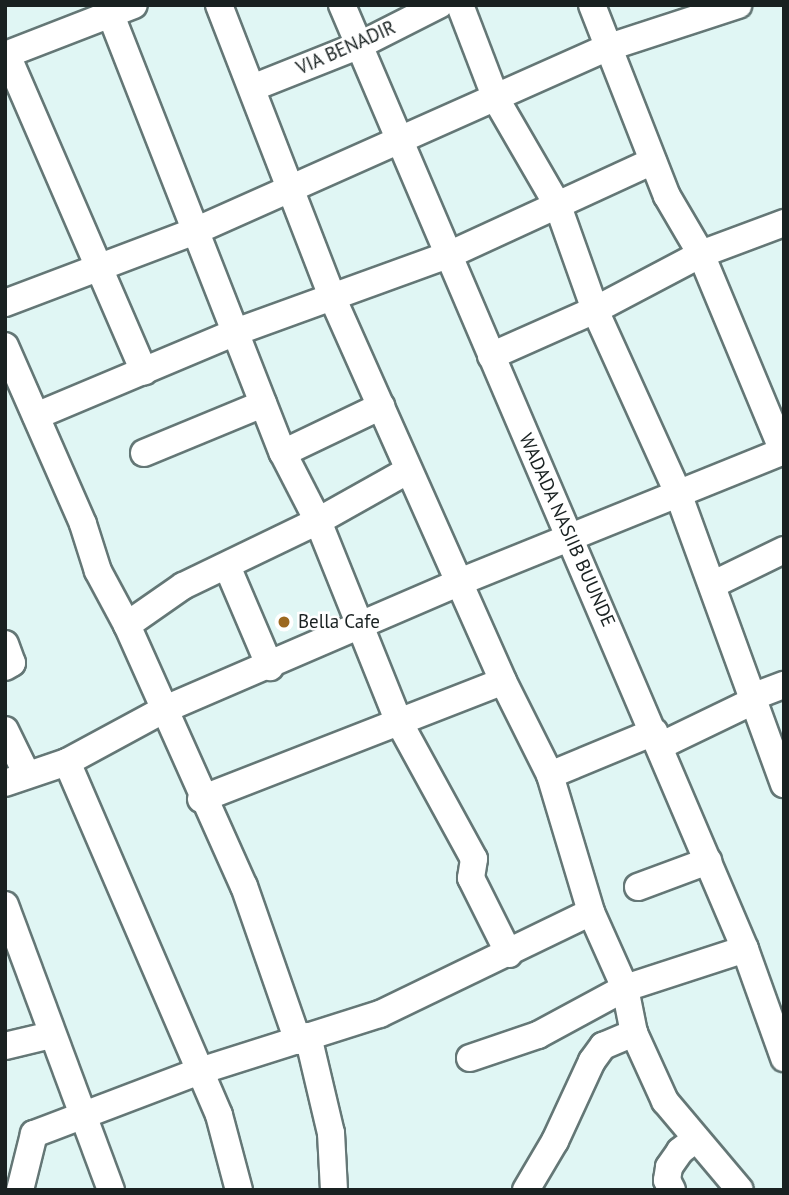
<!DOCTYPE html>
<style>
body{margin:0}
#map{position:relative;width:789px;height:1195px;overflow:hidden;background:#e0f6f4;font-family:"PT Sans",sans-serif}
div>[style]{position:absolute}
.roads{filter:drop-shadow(2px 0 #647776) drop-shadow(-2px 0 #647776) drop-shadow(0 2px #647776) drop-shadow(0 -2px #647776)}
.minor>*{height:26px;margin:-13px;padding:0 13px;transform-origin:13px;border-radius:13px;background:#fff}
.dots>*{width:19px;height:19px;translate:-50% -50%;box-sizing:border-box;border:4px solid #fff;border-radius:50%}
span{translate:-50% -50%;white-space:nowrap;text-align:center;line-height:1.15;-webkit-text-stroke:5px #fff;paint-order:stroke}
.street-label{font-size:19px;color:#192121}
.poi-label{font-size:19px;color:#192121}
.left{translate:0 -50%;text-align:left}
.frame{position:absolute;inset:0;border:7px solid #192121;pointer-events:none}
</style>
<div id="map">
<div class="roads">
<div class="minor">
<div style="left:107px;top:5px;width:481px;rotate:68.6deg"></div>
<div style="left:283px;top:453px;width:76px;rotate:62.8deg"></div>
<div style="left:318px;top:521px;width:217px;rotate:68.1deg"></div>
<div style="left:399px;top:722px;width:156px;rotate:61.3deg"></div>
<div style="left:474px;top:859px;width:19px;rotate:99deg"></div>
<div style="left:471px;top:878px;width:85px;rotate:63.4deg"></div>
<div style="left:219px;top:5px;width:315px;rotate:68.8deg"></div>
<div style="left:333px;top:299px;width:418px;rotate:66deg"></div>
<div style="left:503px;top:681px;width:105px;rotate:63.4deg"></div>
<div style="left:550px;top:775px;width:143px;rotate:73.3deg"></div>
<div style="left:591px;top:912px;width:83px;rotate:65.9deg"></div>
<div style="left:625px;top:988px;width:46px;rotate:78.7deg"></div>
<div style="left:634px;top:1033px;width:75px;rotate:65.5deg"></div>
<div style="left:665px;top:1101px;width:116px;rotate:49.9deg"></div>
<div style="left:342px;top:5px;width:1026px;rotate:66.88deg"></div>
<div style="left:745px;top:949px;width:116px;rotate:70.3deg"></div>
<div style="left:460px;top:5px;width:101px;rotate:69deg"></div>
<div style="left:496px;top:99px;width:124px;rotate:59.9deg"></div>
<div style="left:558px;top:206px;width:110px;rotate:70.4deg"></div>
<div style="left:595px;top:310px;width:201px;rotate:65.6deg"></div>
<div style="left:678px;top:493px;width:310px;rotate:70deg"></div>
<div style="left:592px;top:5px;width:205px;rotate:68.6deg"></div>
<div style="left:667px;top:196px;width:67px;rotate:59.6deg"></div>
<div style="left:701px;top:254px;width:213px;rotate:67.4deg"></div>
<div style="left:5px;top:55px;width:138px;rotate:-21.2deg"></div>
<div style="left:7px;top:55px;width:345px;rotate:66.6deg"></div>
<div style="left:252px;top:88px;width:116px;rotate:-21.7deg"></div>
<div style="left:360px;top:45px;width:89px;rotate:-26.9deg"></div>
<div style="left:5px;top:303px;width:201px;rotate:-20.7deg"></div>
<div style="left:193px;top:232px;width:455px;rotate:-24deg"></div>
<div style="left:609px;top:47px;width:136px;rotate:-18deg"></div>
<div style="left:5px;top:346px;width:194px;rotate:66.3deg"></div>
<div style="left:83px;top:524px;width:49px;rotate:72.3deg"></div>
<div style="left:98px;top:571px;width:61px;rotate:61.8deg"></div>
<div style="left:127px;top:625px;width:286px;rotate:65.9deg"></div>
<div style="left:244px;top:886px;width:164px;rotate:70.8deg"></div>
<div style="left:491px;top:356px;width:114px;rotate:-23.9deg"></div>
<div style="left:595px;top:310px;width:120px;rotate:-27.8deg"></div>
<div style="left:701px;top:254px;width:89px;rotate:-20.5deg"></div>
<div style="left:36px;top:416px;width:219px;rotate:-22.8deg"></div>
<div style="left:238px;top:331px;width:226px;rotate:-19.9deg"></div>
<div style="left:451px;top:254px;width:222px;rotate:-24.7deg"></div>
<div style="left:144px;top:453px;width:129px;rotate:-22.4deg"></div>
<div style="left:283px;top:453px;width:109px;rotate:-25.6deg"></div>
<div style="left:227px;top:566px;width:110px;rotate:66.9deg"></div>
<div style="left:714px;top:584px;width:78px;rotate:-25.9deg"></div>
<div style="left:127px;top:625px;width:68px;rotate:-34.9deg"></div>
<div style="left:183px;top:586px;width:150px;rotate:-25.7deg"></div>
<div style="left:318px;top:521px;width:102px;rotate:-29.3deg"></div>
<div style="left:5px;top:644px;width:20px;rotate:70deg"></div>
<div style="left:12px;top:663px;width:8px;rotate:150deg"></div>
<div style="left:752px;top:697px;width:34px;rotate:-21deg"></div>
<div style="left:5px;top:730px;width:50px;rotate:63.9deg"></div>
<div style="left:660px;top:746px;width:103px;rotate:-25.8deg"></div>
<div style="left:67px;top:762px;width:384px;rotate:66.7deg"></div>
<div style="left:219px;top:1115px;width:78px;rotate:75.1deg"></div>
<div style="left:550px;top:775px;width:113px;rotate:-22.5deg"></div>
<div style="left:5px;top:783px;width:65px;rotate:-18.7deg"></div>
<div style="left:67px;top:762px;width:109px;rotate:-28.4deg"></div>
<div style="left:163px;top:710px;width:326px;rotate:-23.3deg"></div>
<div style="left:462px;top:581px;width:347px;rotate:-22deg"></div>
<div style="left:201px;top:799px;width:324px;rotate:-21.3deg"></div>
<div style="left:638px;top:887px;width:75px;rotate:-20.4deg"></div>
<div style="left:5px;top:905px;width:304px;rotate:69.6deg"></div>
<div style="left:308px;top:1036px;width:100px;rotate:76.7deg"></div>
<div style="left:331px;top:1133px;width:57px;rotate:87deg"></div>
<div style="left:5px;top:1046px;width:47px;rotate:-13.4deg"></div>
<div style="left:470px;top:1058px;width:72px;rotate:-18.7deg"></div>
<div style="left:538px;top:1035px;width:99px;rotate:-28.4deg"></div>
<div style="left:625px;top:988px;width:126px;rotate:-18deg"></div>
<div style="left:20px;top:1190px;width:58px;rotate:-76deg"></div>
<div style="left:34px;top:1134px;width:178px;rotate:-20.8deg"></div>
<div style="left:200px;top:1071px;width:189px;rotate:-17.6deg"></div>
<div style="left:380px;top:1014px;width:234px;rotate:-25.8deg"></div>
<div style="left:526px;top:1190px;width:57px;rotate:-59.4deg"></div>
<div style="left:555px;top:1141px;width:88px;rotate:-65.2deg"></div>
<div style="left:592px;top:1061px;width:19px;rotate:-54deg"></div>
<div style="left:603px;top:1046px;width:34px;rotate:-23deg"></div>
<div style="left:672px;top:1190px;width:11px;rotate:-117deg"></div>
<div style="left:667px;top:1180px;width:13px;rotate:-81deg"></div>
<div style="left:669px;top:1167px;width:19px;rotate:-55deg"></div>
<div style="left:680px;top:1151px;width:20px;rotate:-37deg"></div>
</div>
</div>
<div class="dots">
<div style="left:284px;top:622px;background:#9c681f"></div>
</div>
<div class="street-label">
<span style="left:346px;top:48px;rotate:-24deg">VIA BENADIR</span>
<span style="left:567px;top:530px;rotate:66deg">WADADA NASIIB BUUNDE</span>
</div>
<div class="poi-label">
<span class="left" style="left:298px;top:622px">Bella Cafe</span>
</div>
<div class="frame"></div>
</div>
